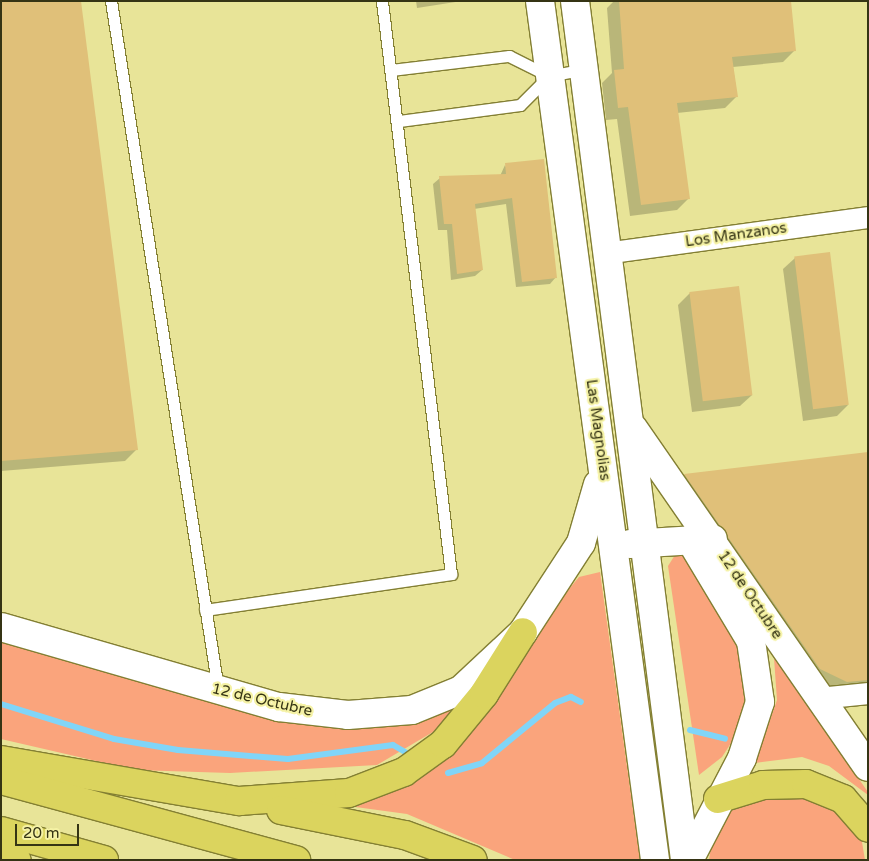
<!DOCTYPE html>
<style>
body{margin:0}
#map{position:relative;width:869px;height:861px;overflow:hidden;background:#e8e498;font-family:"Varela Round",sans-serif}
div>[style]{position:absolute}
.green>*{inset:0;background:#faa47c}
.shadow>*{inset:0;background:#0003}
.stream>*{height:6px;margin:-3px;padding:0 3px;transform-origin:3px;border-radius:3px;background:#80d5f8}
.building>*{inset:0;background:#e0c079;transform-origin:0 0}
.roads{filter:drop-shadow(1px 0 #837f33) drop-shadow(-1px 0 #837f33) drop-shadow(0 1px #837f33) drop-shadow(0 -1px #837f33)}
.lane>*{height:11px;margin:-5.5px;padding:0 5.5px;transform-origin:5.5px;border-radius:5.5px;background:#fff}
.street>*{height:21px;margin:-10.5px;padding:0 10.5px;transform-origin:10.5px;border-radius:10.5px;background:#fff}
.secondary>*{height:28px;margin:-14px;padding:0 14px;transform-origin:14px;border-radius:14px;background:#fff}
.highway>*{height:28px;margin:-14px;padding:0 14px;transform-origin:14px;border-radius:14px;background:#dbd45e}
span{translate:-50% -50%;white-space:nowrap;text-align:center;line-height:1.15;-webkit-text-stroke:4.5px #f5f2a5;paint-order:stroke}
.street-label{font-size:15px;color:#353414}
.frame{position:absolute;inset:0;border:2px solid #353414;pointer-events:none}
.scale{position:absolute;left:15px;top:824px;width:64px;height:22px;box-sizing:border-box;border:2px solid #353414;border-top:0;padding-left:6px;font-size:15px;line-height:18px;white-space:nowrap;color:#353414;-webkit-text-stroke:4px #f5f2a5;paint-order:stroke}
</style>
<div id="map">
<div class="green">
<div style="clip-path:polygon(686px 554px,739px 645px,745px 681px,744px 708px,735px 737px,722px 757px,699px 775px,668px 566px,675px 555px)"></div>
<div style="clip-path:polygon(600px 572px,640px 860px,515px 860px,407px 814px,326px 803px,410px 782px,579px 577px)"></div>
<div style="clip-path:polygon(1px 640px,232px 707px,461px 702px,438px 729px,377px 765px,230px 773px,135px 770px,1px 739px)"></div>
<div style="clip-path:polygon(774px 658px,868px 792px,868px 795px,829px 766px,802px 757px,755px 763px,777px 700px)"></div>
<div style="clip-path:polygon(792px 790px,840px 813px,861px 836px,865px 860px,709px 860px,712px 839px,730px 810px,760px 795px)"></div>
</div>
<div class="shadow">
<div style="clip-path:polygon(1px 1px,137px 449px,125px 461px,1px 471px)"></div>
<div style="clip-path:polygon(416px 1px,462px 1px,417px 8px)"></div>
<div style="clip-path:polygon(614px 1px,789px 1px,795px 50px,783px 62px,733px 67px,737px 96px,725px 108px,677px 113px,689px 198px,677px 210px,630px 216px,617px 119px,606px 120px,602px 83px,612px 73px,607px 8px)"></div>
<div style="clip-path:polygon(505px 165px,556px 277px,550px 284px,516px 287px,506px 204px,474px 209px,482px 270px,475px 276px,451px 280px,447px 230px,438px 230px,433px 184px,440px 178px,500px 176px)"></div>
<div style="clip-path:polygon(795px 258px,848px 405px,837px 416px,803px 421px,783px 269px)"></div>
<div style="clip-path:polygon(690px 293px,752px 395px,740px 406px,692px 412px,678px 305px)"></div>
<div style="clip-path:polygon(868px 454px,868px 694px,831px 697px,669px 490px,684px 475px)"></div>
</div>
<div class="stream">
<div style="left:1px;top:704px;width:118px;rotate:17.2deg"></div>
<div style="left:114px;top:739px;width:65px;rotate:9.8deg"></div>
<div style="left:178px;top:750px;width:110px;rotate:4.7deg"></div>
<div style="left:288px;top:759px;width:106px;rotate:-7.6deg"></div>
<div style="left:393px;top:745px;width:14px;rotate:30deg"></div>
<div style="left:690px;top:730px;width:36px;rotate:14deg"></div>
<div style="left:448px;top:773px;width:35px;rotate:-16deg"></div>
<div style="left:482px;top:763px;width:94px;rotate:-39.4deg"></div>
<div style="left:555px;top:703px;width:17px;rotate:-21deg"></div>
<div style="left:571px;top:697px;width:11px;rotate:27deg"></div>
</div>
<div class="building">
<div style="clip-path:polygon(1px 1px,81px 1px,138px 450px,1px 461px)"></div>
<div style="clip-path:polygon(619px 1px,791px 1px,796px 51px,732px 57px,738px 97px,677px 103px,690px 199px,641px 205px,628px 107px,618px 108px,614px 70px,624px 69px)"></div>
<div style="clip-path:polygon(544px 159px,557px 278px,522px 282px,512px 198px,475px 204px,483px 270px,457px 274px,452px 224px,444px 224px,439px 176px,506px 174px,505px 163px)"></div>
<div style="left:830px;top:252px;width:154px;height:36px;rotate:83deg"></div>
<div style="left:739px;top:286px;width:110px;height:50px;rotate:83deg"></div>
<div style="clip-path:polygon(868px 452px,868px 680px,847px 682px,820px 669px,684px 474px)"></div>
</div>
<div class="roads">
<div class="lane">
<div style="left:111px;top:1px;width:696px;rotate:81.16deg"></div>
<div style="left:391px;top:70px;width:119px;rotate:-6.8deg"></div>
<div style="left:509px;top:56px;width:45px;rotate:26.6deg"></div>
<div style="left:399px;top:121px;width:122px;rotate:-7.5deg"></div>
<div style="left:520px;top:105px;width:41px;rotate:-45deg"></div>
<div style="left:549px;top:76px;width:36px;rotate:-11deg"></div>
<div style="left:205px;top:610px;width:249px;rotate:-8.3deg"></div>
<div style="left:451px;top:574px;width:577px;rotate:-96.87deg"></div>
</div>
<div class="street">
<div style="left:605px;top:253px;width:265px;rotate:-7.8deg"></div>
<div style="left:819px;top:698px;width:49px;rotate:-5.8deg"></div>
</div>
<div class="secondary">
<div style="left:540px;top:1px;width:867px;rotate:82.37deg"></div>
<div style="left:575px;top:1px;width:866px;rotate:82.7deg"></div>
<div style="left:633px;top:428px;width:412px;rotate:55.3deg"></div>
<div style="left:630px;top:544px;width:83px;rotate:-3.4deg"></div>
<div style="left:1px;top:627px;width:289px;rotate:16.1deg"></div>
<div style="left:279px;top:707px;width:69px;rotate:6.6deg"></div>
<div style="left:348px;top:715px;width:64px;rotate:-4.5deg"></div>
<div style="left:412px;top:710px;width:53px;rotate:-22.2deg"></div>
<div style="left:461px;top:690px;width:85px;rotate:-43.1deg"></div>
<div style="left:523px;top:632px;width:106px;rotate:-56.9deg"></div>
<div style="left:581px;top:543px;width:61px;rotate:-73.9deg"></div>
<div style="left:689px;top:860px;width:115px;rotate:-62.5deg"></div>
<div style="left:742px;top:758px;width:59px;rotate:-72.2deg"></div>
<div style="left:760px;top:702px;width:62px;rotate:-98.4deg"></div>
<div style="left:751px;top:641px;width:111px;rotate:-121deg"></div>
</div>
<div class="highway">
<div style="left:1px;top:760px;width:242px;rotate:9.8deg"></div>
<div style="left:239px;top:801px;width:110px;rotate:-4.2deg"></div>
<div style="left:349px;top:793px;width:59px;rotate:-20.9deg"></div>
<div style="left:404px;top:772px;width:48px;rotate:-35.7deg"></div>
<div style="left:443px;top:744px;width:65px;rotate:-50.6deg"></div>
<div style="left:484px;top:694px;width:73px;rotate:-57.8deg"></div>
<div style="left:1px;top:780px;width:306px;rotate:15.2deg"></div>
<div style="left:718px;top:799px;width:47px;rotate:-17.3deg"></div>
<div style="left:763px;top:785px;width:43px;rotate:-1.3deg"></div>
<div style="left:806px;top:784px;width:40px;rotate:22deg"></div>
<div style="left:843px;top:799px;width:38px;rotate:49deg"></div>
<div style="left:281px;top:810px;width:126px;rotate:11.4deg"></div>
<div style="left:405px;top:835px;width:72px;rotate:20.2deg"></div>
<div style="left:1px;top:831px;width:107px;rotate:15.7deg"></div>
<div style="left:1px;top:853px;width:17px;rotate:24deg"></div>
</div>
</div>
<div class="street-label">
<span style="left:736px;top:235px;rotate:-8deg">Los Manzanos</span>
<span style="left:598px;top:430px;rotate:82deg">Las Magnolias</span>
<span style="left:750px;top:595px;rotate:56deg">12 de Octubre</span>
<span style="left:262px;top:700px;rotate:13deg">12 de Octubre</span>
</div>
<div class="frame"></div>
<div class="scale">20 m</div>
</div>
